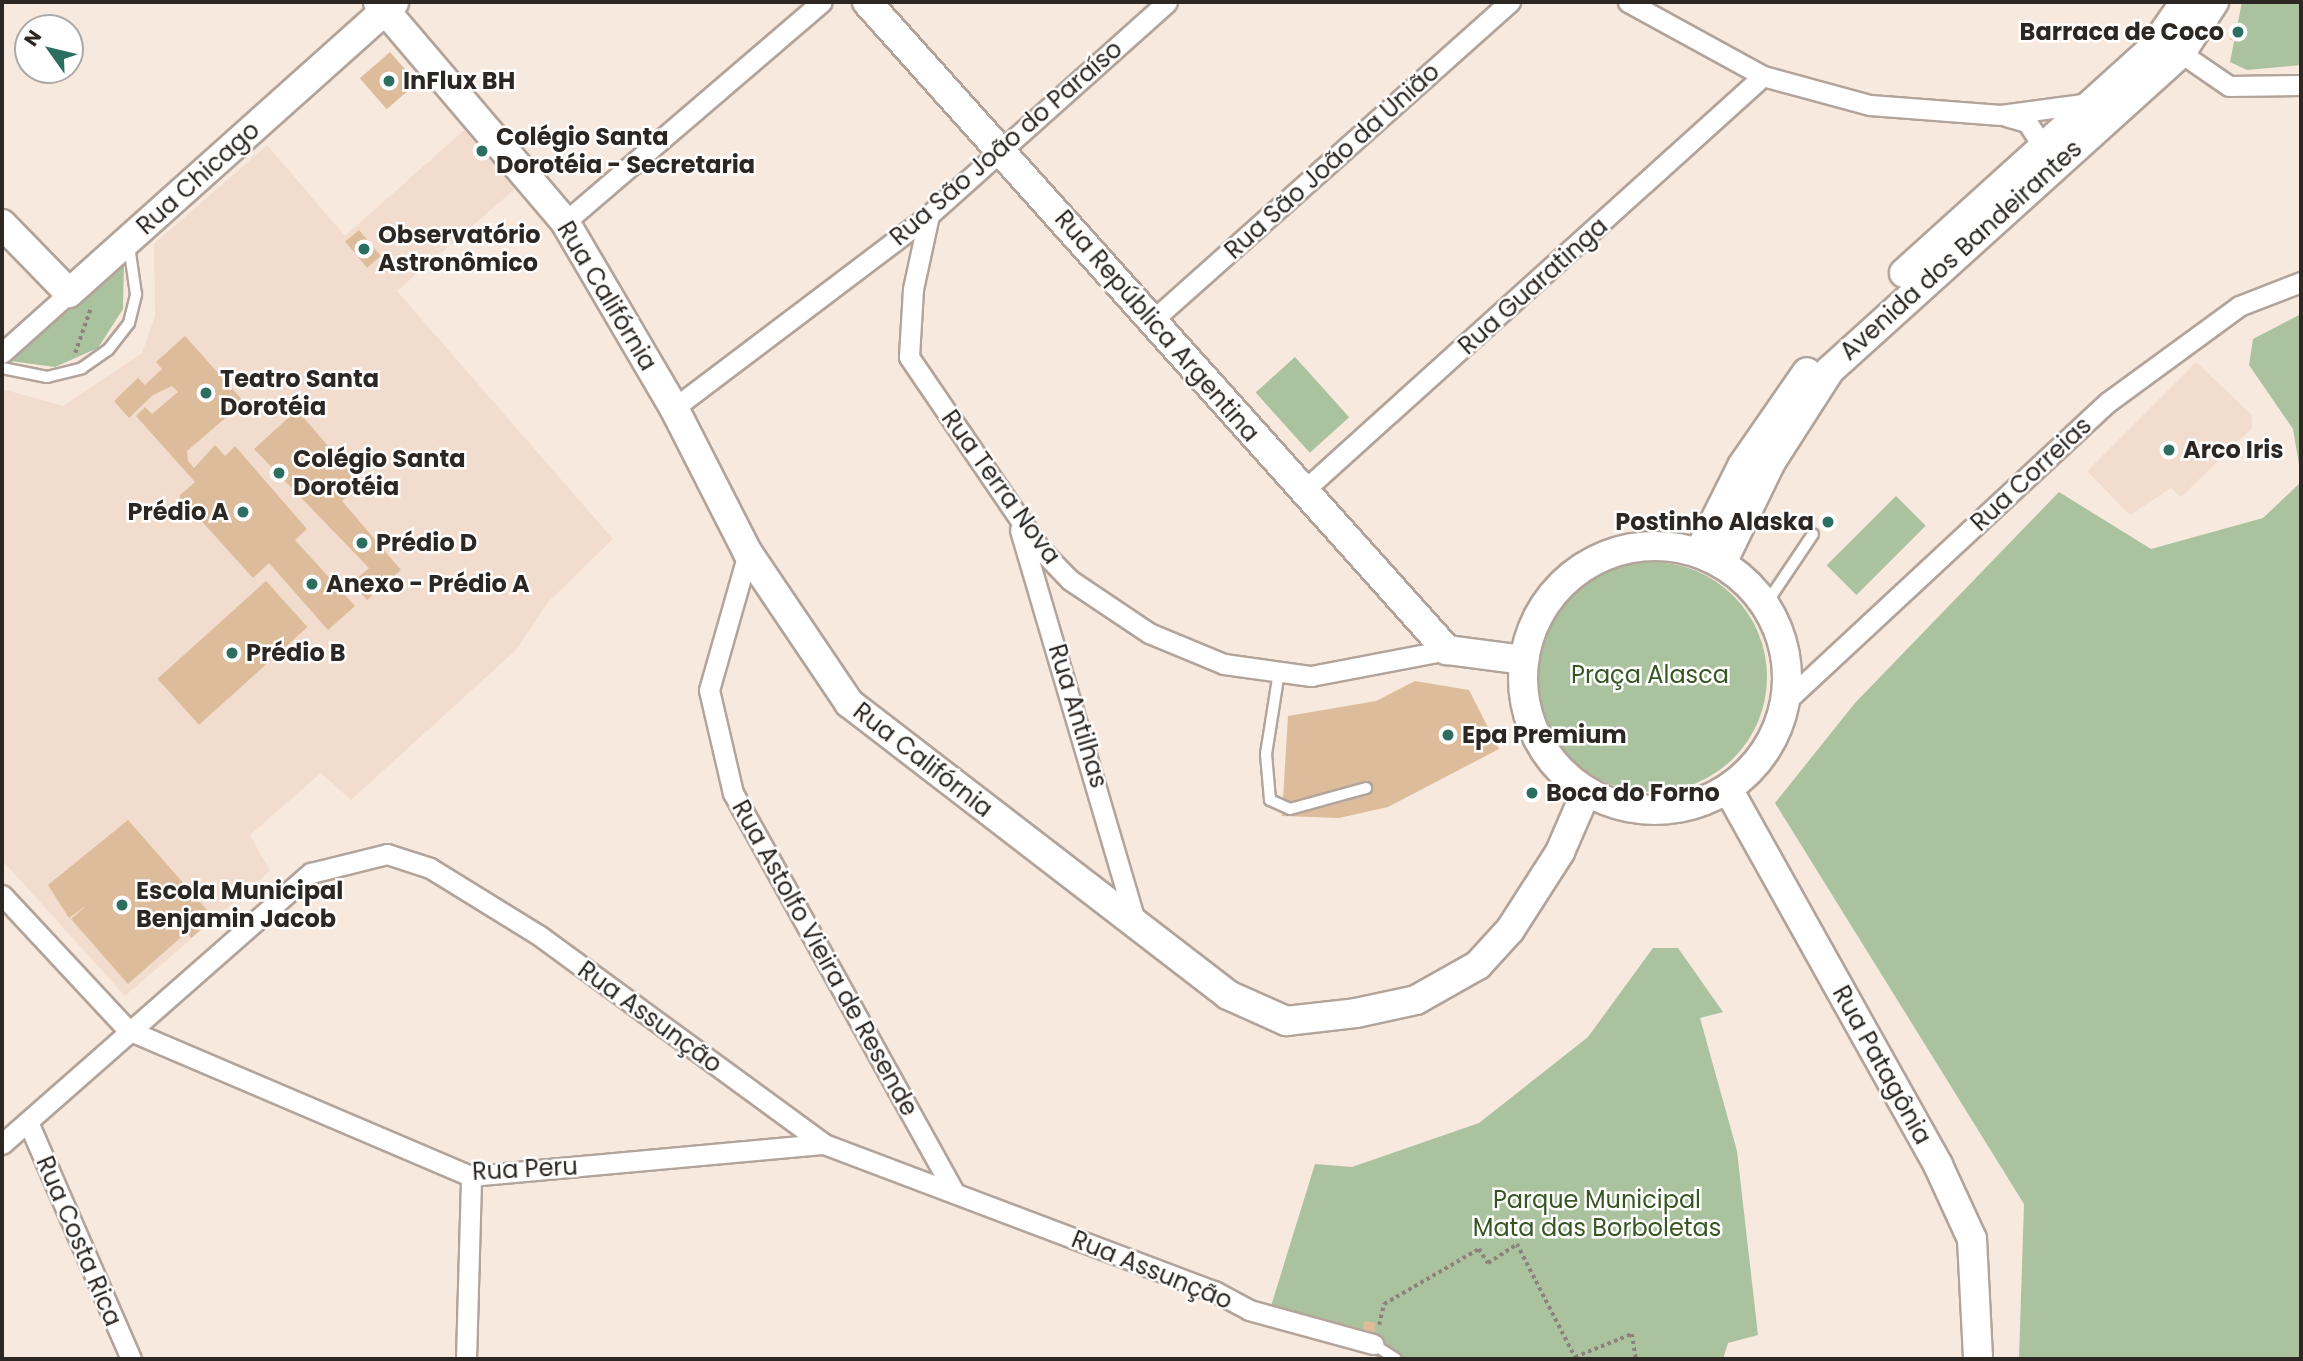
<!DOCTYPE html>
<meta charset="utf-8">
<style>
body{margin:0}
#map{position:relative;width:2303px;height:1361px;overflow:hidden;background:#f8e9df;font-family:Poppins,sans-serif}
div>[style]{position:absolute}
.built>*{inset:0;background:#f2dcce}
.green>*{inset:0;background:#aac29e;transform-origin:0 0}
.round{border-radius:50%}
.building>*{inset:0;background:#ddbc9b;transform-origin:0 0}
.path>*{height:3.5px;margin-top:-1.75px;transform-origin:0;background:repeating-linear-gradient(90deg,#8c827b 0 3.5px,transparent 0 7px)}
.roads{filter:drop-shadow(2px 0 #b2a49a) drop-shadow(-2px 0 #b2a49a) drop-shadow(0 2px #b2a49a) drop-shadow(0 -2px #b2a49a)}
.lane>*{height:10px;margin:-5px;padding:0 5px;transform-origin:5px;border-radius:5px;background:#fff}
.street>*{height:19px;margin:-9.5px;padding:0 9.5px;transform-origin:9.5px;border-radius:9.5px;background:#fff}
.secondary>*{height:28px;margin:-14px;padding:0 14px;transform-origin:14px;border-radius:14px;background:#fff}
.secondary>.ring{margin:-14px;padding:0;box-sizing:content-box;background:none;border:28px solid #fff;border-radius:50%}
.dots>*{width:19px;height:19px;translate:-50% -50%;box-sizing:border-box;border:4px solid #fff;border-radius:50%}
span{translate:-50% -50%;white-space:nowrap;text-align:center;line-height:1.15;-webkit-text-stroke:5px #fff;paint-order:stroke}
.poi-label{font-size:24px;color:#2d2723;font-weight:700}
.right{translate:-100% -50%;text-align:right}
.left{translate:0 -50%;text-align:left}
.street-label{font-size:24px;color:#2d2723}
.park-label{font-size:24px;color:#365621}
.frame{position:absolute;inset:0;border:4px solid #2d2723;pointer-events:none}
.north{position:absolute;left:14px;top:14px;width:70px;height:70px;box-sizing:border-box;background:#fff;border:2px solid #aba9a7;border-radius:50%;rotate:304deg;font-size:19px;font-weight:700;line-height:28px;text-align:center;color:#2d2723}
.north::after{content:'';display:block;margin:auto;width:24px;height:32px;background:#2c6f61;clip-path:polygon(50% 0,100% 100%,50% 72%,0 100%)}
</style>
<div id="map">
<div class="built">
<div style="clip-path:polygon(464px 130px,515px 189px,397px 291px,613px 539px,549px 601px,515px 651px,351px 800px,321px 773px,250px 835px,270px 871px,125px 996px,2px 860px,2px 389px,63px 406px,142px 353px,155px 316px,154px 244px,267px 145px,345px 236px)"></div>
<div style="clip-path:polygon(2196px 362px,2252px 415px,2252px 428px,2181px 497px,2171px 488px,2130px 515px,2087px 471px)"></div>
</div>
<div class="green">
<div style="clip-path:polygon(2242px 2px,2301px 2px,2301px 65px,2247px 70px,2230px 62px)"></div>
<div style="clip-path:polygon(124px 261px,123px 309px,98px 348px,55px 367px,10px 361px)"></div>
<div style="clip-path:polygon(2301px 314px,2301px 476px,2293px 429px,2249px 365px,2253px 339px)"></div>
<div style="left:1295px;top:357px;width:81px;height:53px;rotate:48deg"></div>
<div style="clip-path:polygon(2301px 482px,2301px 1359px,2019px 1359px,2024px 1204px,1775px 803px,1855px 703px,2059px 492px,2151px 549px,2263px 518px)"></div>
<div style="left:1896px;top:496px;width:42px;height:98px;rotate:45deg"></div>
<div class="round" style="left:1537px;top:562px;width:230px;height:230px"></div>
<div style="clip-path:polygon(1653px 948px,1678px 948px,1723px 1012px,1700px 1018px,1737px 1151px,1758px 1335px,1728px 1343px,1723px 1359px,1382px 1359px,1358px 1349px,1361px 1329px,1271px 1306px,1315px 1164px,1352px 1167px,1479px 1123px,1588px 1037px)"></div>
</div>
<div class="building">
<div style="left:2235px;top:22px;width:10px;height:18px;rotate:17deg"></div>
<div style="left:390px;top:52px;width:41px;height:40px;rotate:49deg"></div>
<div style="left:359px;top:230px;width:34px;height:18px;rotate:50deg"></div>
<div style="clip-path:polygon(185px 336px,244px 402px,187px 451px,188px 461px,194px 468px,215px 445px,225px 456px,235px 446px,307px 529px,295px 540px,355px 606px,328px 630px,269px 563px,253px 578px,179px 496px,195px 482px,136px 416px,145px 407px,152px 414px,178px 392px,172px 386px,153px 395px,129px 418px,114px 401px,138px 378px,145px 385px,162px 369px,156px 362px)"></div>
<div style="clip-path:polygon(297px 410px,361px 484px,342px 501px,401px 570px,367px 600px,352px 583px,369px 568px,254px 449px)"></div>
<div style="left:266px;top:581px;width:62px;height:146px;rotate:48deg"></div>
<div style="clip-path:polygon(1415px 681px,1469px 690px,1499px 749px,1388px 807px,1339px 818px,1282px 816px,1288px 716px,1376px 701px)"></div>
<div style="clip-path:polygon(128px 820px,214px 918px,191px 938px,187px 932px,128px 984px,71px 919px,87px 905px,69px 918px,48px 885px)"></div>
<div style="left:1364px;top:1321px;width:12px;height:13px;rotate:9deg"></div>
</div>
<div class="path">
<div style="left:75px;top:353px;width:49px;rotate:-70.8deg"></div>
<div style="left:1379px;top:1325px;width:22px;rotate:-77deg"></div>
<div style="left:1384px;top:1304px;width:110px;rotate:-30.1deg"></div>
<div style="left:1479px;top:1249px;width:17px;rotate:57deg"></div>
<div style="left:1488px;top:1263px;width:35px;rotate:-33deg"></div>
<div style="left:1517px;top:1244px;width:127px;rotate:62.8deg"></div>
<div style="left:1575px;top:1357px;width:61px;rotate:-22deg"></div>
<div style="left:1632px;top:1334px;width:25px;rotate:81deg"></div>
</div>
<div class="roads">
<div class="lane">
<div style="left:2px;top:368px;width:46px;rotate:11.3deg"></div>
<div style="left:47px;top:377px;width:36px;rotate:-14deg"></div>
<div style="left:82px;top:368px;width:32px;rotate:-35deg"></div>
<div style="left:108px;top:350px;width:34px;rotate:-52deg"></div>
<div style="left:129px;top:323px;width:30px;rotate:-76deg"></div>
<div style="left:136px;top:294px;width:49px;rotate:-98.3deg"></div>
<div style="left:1766px;top:604px;width:84px;rotate:-56.1deg"></div>
<div style="left:1279px;top:672px;width:83px;rotate:99deg"></div>
<div style="left:1266px;top:754px;width:46px;rotate:85deg"></div>
<div style="left:1270px;top:800px;width:22px;rotate:24deg"></div>
<div style="left:1290px;top:809px;width:79px;rotate:-15.4deg"></div>
<div style="left:1373px;top:1344px;width:27px;rotate:33deg"></div>
</div>
<div class="street">
<div style="left:1628px;top:2px;width:154px;rotate:28.7deg"></div>
<div style="left:1763px;top:76px;width:111px;rotate:15.2deg"></div>
<div style="left:1870px;top:105px;width:131px;rotate:4.4deg"></div>
<div style="left:2001px;top:115px;width:90px;rotate:-7.7deg"></div>
<div style="left:2181px;top:53px;width:58px;rotate:34.5deg"></div>
<div style="left:2229px;top:86px;width:72px;rotate:-0.8deg"></div>
<div style="left:2006px;top:116px;width:22px;rotate:16deg"></div>
<div style="left:2027px;top:122px;width:27px;rotate:57deg"></div>
<div style="left:929px;top:215px;width:76px;rotate:102.2deg"></div>
<div style="left:913px;top:289px;width:68px;rotate:93.4deg"></div>
<div style="left:909px;top:357px;width:232px;rotate:55.7deg"></div>
<div style="left:1040px;top:549px;width:43px;rotate:45.9deg"></div>
<div style="left:1070px;top:580px;width:95px;rotate:33.9deg"></div>
<div style="left:1149px;top:633px;width:81px;rotate:22.5deg"></div>
<div style="left:1224px;top:664px;width:88px;rotate:7.9deg"></div>
<div style="left:1311px;top:676px;width:138px;rotate:-10.8deg"></div>
<div style="left:565px;top:222px;width:338px;rotate:-40.6deg"></div>
<div style="left:1154px;top:319px;width:477px;rotate:-41.7deg"></div>
<div style="left:2px;top:353px;width:90px;rotate:-41.8deg"></div>
<div style="left:674px;top:408px;width:320px;rotate:-37.1deg"></div>
<div style="left:929px;top:215px;width:319px;rotate:-41.8deg"></div>
<div style="left:1301px;top:493px;width:622px;rotate:-42.07deg"></div>
<div style="left:1020px;top:530px;width:407px;rotate:73.6deg"></div>
<div style="left:748px;top:553px;width:142px;rotate:105.9deg"></div>
<div style="left:709px;top:690px;width:106px;rotate:76.9deg"></div>
<div style="left:733px;top:793px;width:457px;rotate:61deg"></div>
<div style="left:1786px;top:701px;width:439px;rotate:-42.9deg"></div>
<div style="left:2108px;top:402px;width:162px;rotate:-36.2deg"></div>
<div style="left:2239px;top:306px;width:66px;rotate:-21.2deg"></div>
<div style="left:2px;top:895px;width:185px;rotate:47deg"></div>
<div style="left:128px;top:1030px;width:373px;rotate:23.1deg"></div>
<div style="left:471px;top:1176px;width:354px;rotate:-5.2deg"></div>
<div style="left:28px;top:1122px;width:258px;rotate:66.5deg"></div>
<div style="left:2px;top:1144px;width:411px;rotate:-41.3deg"></div>
<div style="left:311px;top:873px;width:78px;rotate:-14deg"></div>
<div style="left:387px;top:854px;width:45px;rotate:18deg"></div>
<div style="left:430px;top:868px;width:129px;rotate:31.7deg"></div>
<div style="left:540px;top:936px;width:352px;rotate:36.2deg"></div>
<div style="left:824px;top:1144px;width:417px;rotate:20.7deg"></div>
<div style="left:1214px;top:1291px;width:40px;rotate:28deg"></div>
<div style="left:1249px;top:1310px;width:129px;rotate:15.3deg"></div>
<div style="left:466px;top:1359px;width:183px;rotate:-88.4deg"></div>
</div>
<div class="secondary">
<div style="left:378px;top:2px;width:289px;rotate:49.6deg"></div>
<div style="left:565px;top:222px;width:216px;rotate:59.6deg"></div>
<div style="left:674px;top:408px;width:163px;rotate:63deg"></div>
<div style="left:748px;top:553px;width:181px;rotate:56deg"></div>
<div style="left:849px;top:703px;width:478px;rotate:37.6deg"></div>
<div style="left:1228px;top:995px;width:64px;rotate:24.1deg"></div>
<div style="left:1286px;top:1021px;width:70px;rotate:-6.5deg"></div>
<div style="left:1356px;top:1013px;width:61px;rotate:-12.2deg"></div>
<div style="left:1416px;top:1000px;width:71px;rotate:-29.4deg"></div>
<div style="left:1478px;top:965px;width:47px;rotate:-47.6deg"></div>
<div style="left:1510px;top:930px;width:93px;rotate:-57.3deg"></div>
<div style="left:1560px;top:852px;width:65px;rotate:-66.6deg"></div>
<div style="left:867px;top:2px;width:870px;rotate:48.17deg"></div>
<div style="left:1447px;top:650px;width:78px;rotate:7.4deg"></div>
<div style="left:2px;top:224px;width:96px;rotate:45.8deg"></div>
<div style="left:69px;top:293px;width:436px;rotate:-41.8deg"></div>
<div style="left:1904px;top:273px;width:334px;rotate:-42.1deg"></div>
<div style="left:2152px;top:49px;width:57px;rotate:-54.9deg"></div>
<div class="ring" style="left:1523px;top:546px;width:236px;height:236px"></div>
<div style="left:1699px;top:552px;width:96px;rotate:-63.4deg"></div>
<div style="left:1742px;top:466px;width:114px;rotate:-55.3deg"></div>
<div style="left:1722px;top:563px;width:112px;rotate:-64.1deg"></div>
<div style="left:1771px;top:462px;width:109px;rotate:-57.3deg"></div>
<div style="left:1830px;top:370px;width:473px;rotate:-42.1deg"></div>
<div style="left:2181px;top:53px;width:61px;rotate:-57.1deg"></div>
<div style="left:1728px;top:789px;width:431px;rotate:60.8deg"></div>
<div style="left:1938px;top:1165px;width:81px;rotate:65.3deg"></div>
<div style="left:1972px;top:1239px;width:120px;rotate:87.1deg"></div>
</div>
</div>
<div class="dots">
<div style="left:2238px;top:32px;background:#2c6f61"></div>
<div style="left:389px;top:81px;background:#2c6f61"></div>
<div style="left:482px;top:151px;background:#2c6f61"></div>
<div style="left:364px;top:249px;background:#2c6f61"></div>
<div style="left:206px;top:393px;background:#2c6f61"></div>
<div style="left:2169px;top:450px;background:#2c6f61"></div>
<div style="left:279px;top:473px;background:#2c6f61"></div>
<div style="left:243px;top:512px;background:#2c6f61"></div>
<div style="left:1828px;top:522px;background:#2c6f61"></div>
<div style="left:362px;top:543px;background:#2c6f61"></div>
<div style="left:312px;top:584px;background:#2c6f61"></div>
<div style="left:232px;top:653px;background:#2c6f61"></div>
<div style="left:1448px;top:735px;background:#2c6f61"></div>
<div style="left:1532px;top:793px;background:#2c6f61"></div>
<div style="left:122px;top:905px;background:#2c6f61"></div>
</div>
<div class="poi-label">
<span class="right" style="left:2224px;top:32px">Barraca de Coco</span>
<span class="left" style="left:403px;top:81px">InFlux BH</span>
<span class="left" style="left:496px;top:151px">Colégio Santa<br>Dorotéia - Secretaria</span>
<span class="left" style="left:378px;top:249px">Observatório<br>Astronômico</span>
<span class="left" style="left:220px;top:393px">Teatro Santa<br>Dorotéia</span>
<span class="left" style="left:2183px;top:450px">Arco Iris</span>
<span class="left" style="left:293px;top:473px">Colégio Santa<br>Dorotéia</span>
<span class="right" style="left:229px;top:512px">Prédio A</span>
<span class="right" style="left:1814px;top:522px">Postinho Alaska</span>
<span class="left" style="left:376px;top:543px">Prédio D</span>
<span class="left" style="left:326px;top:584px">Anexo - Prédio A</span>
<span class="left" style="left:246px;top:653px">Prédio B</span>
<span class="left" style="left:1462px;top:735px">Epa Premium</span>
<span class="left" style="left:1546px;top:793px">Boca do Forno</span>
<span class="left" style="left:136px;top:905px">Escola Municipal<br>Benjamin Jacob</span>
</div>
<div class="street-label">
<span style="left:1006px;top:143px;rotate:-41deg">Rua São João do Paraíso</span>
<span style="left:1332px;top:161px;rotate:-42deg">Rua São João da União</span>
<span style="left:198px;top:178px;rotate:-42deg">Rua Chicago</span>
<span style="left:1961px;top:250px;rotate:-42deg">Avenida dos Bandeirantes</span>
<span style="left:1533px;top:286px;rotate:-42deg">Rua Guaratinga</span>
<span style="left:607px;top:296px;rotate:59deg">Rua Califórnia</span>
<span style="left:1157px;top:326px;rotate:49deg">Rua República Argentina</span>
<span style="left:2031px;top:474px;rotate:-43deg">Rua Correias</span>
<span style="left:1001px;top:487px;rotate:54deg">Rua Terra Nova</span>
<span style="left:1078px;top:716px;rotate:73deg">Rua Antilhas</span>
<span style="left:923px;top:760px;rotate:38deg">Rua Califórnia</span>
<span style="left:825px;top:958px;rotate:61deg">Rua Astolfo Vieira de Resende</span>
<span style="left:650px;top:1017px;rotate:36deg">Rua Assunção</span>
<span style="left:1882px;top:1065px;rotate:61deg">Rua Patagônia</span>
<span style="left:525px;top:1169px;rotate:-3deg">Rua Peru</span>
<span style="left:79px;top:1241px;rotate:67deg">Rua Costa Rica</span>
<span style="left:1152px;top:1270px;rotate:22deg">Rua Assunção</span>
</div>
<div class="park-label">
<span style="left:1650px;top:675px">Praça Alasca</span>
<span style="left:1597px;top:1214px">Parque Municipal<br>Mata das Borboletas</span>
</div>
<div class="frame"></div>
<div class="north">N</div>
</div>
